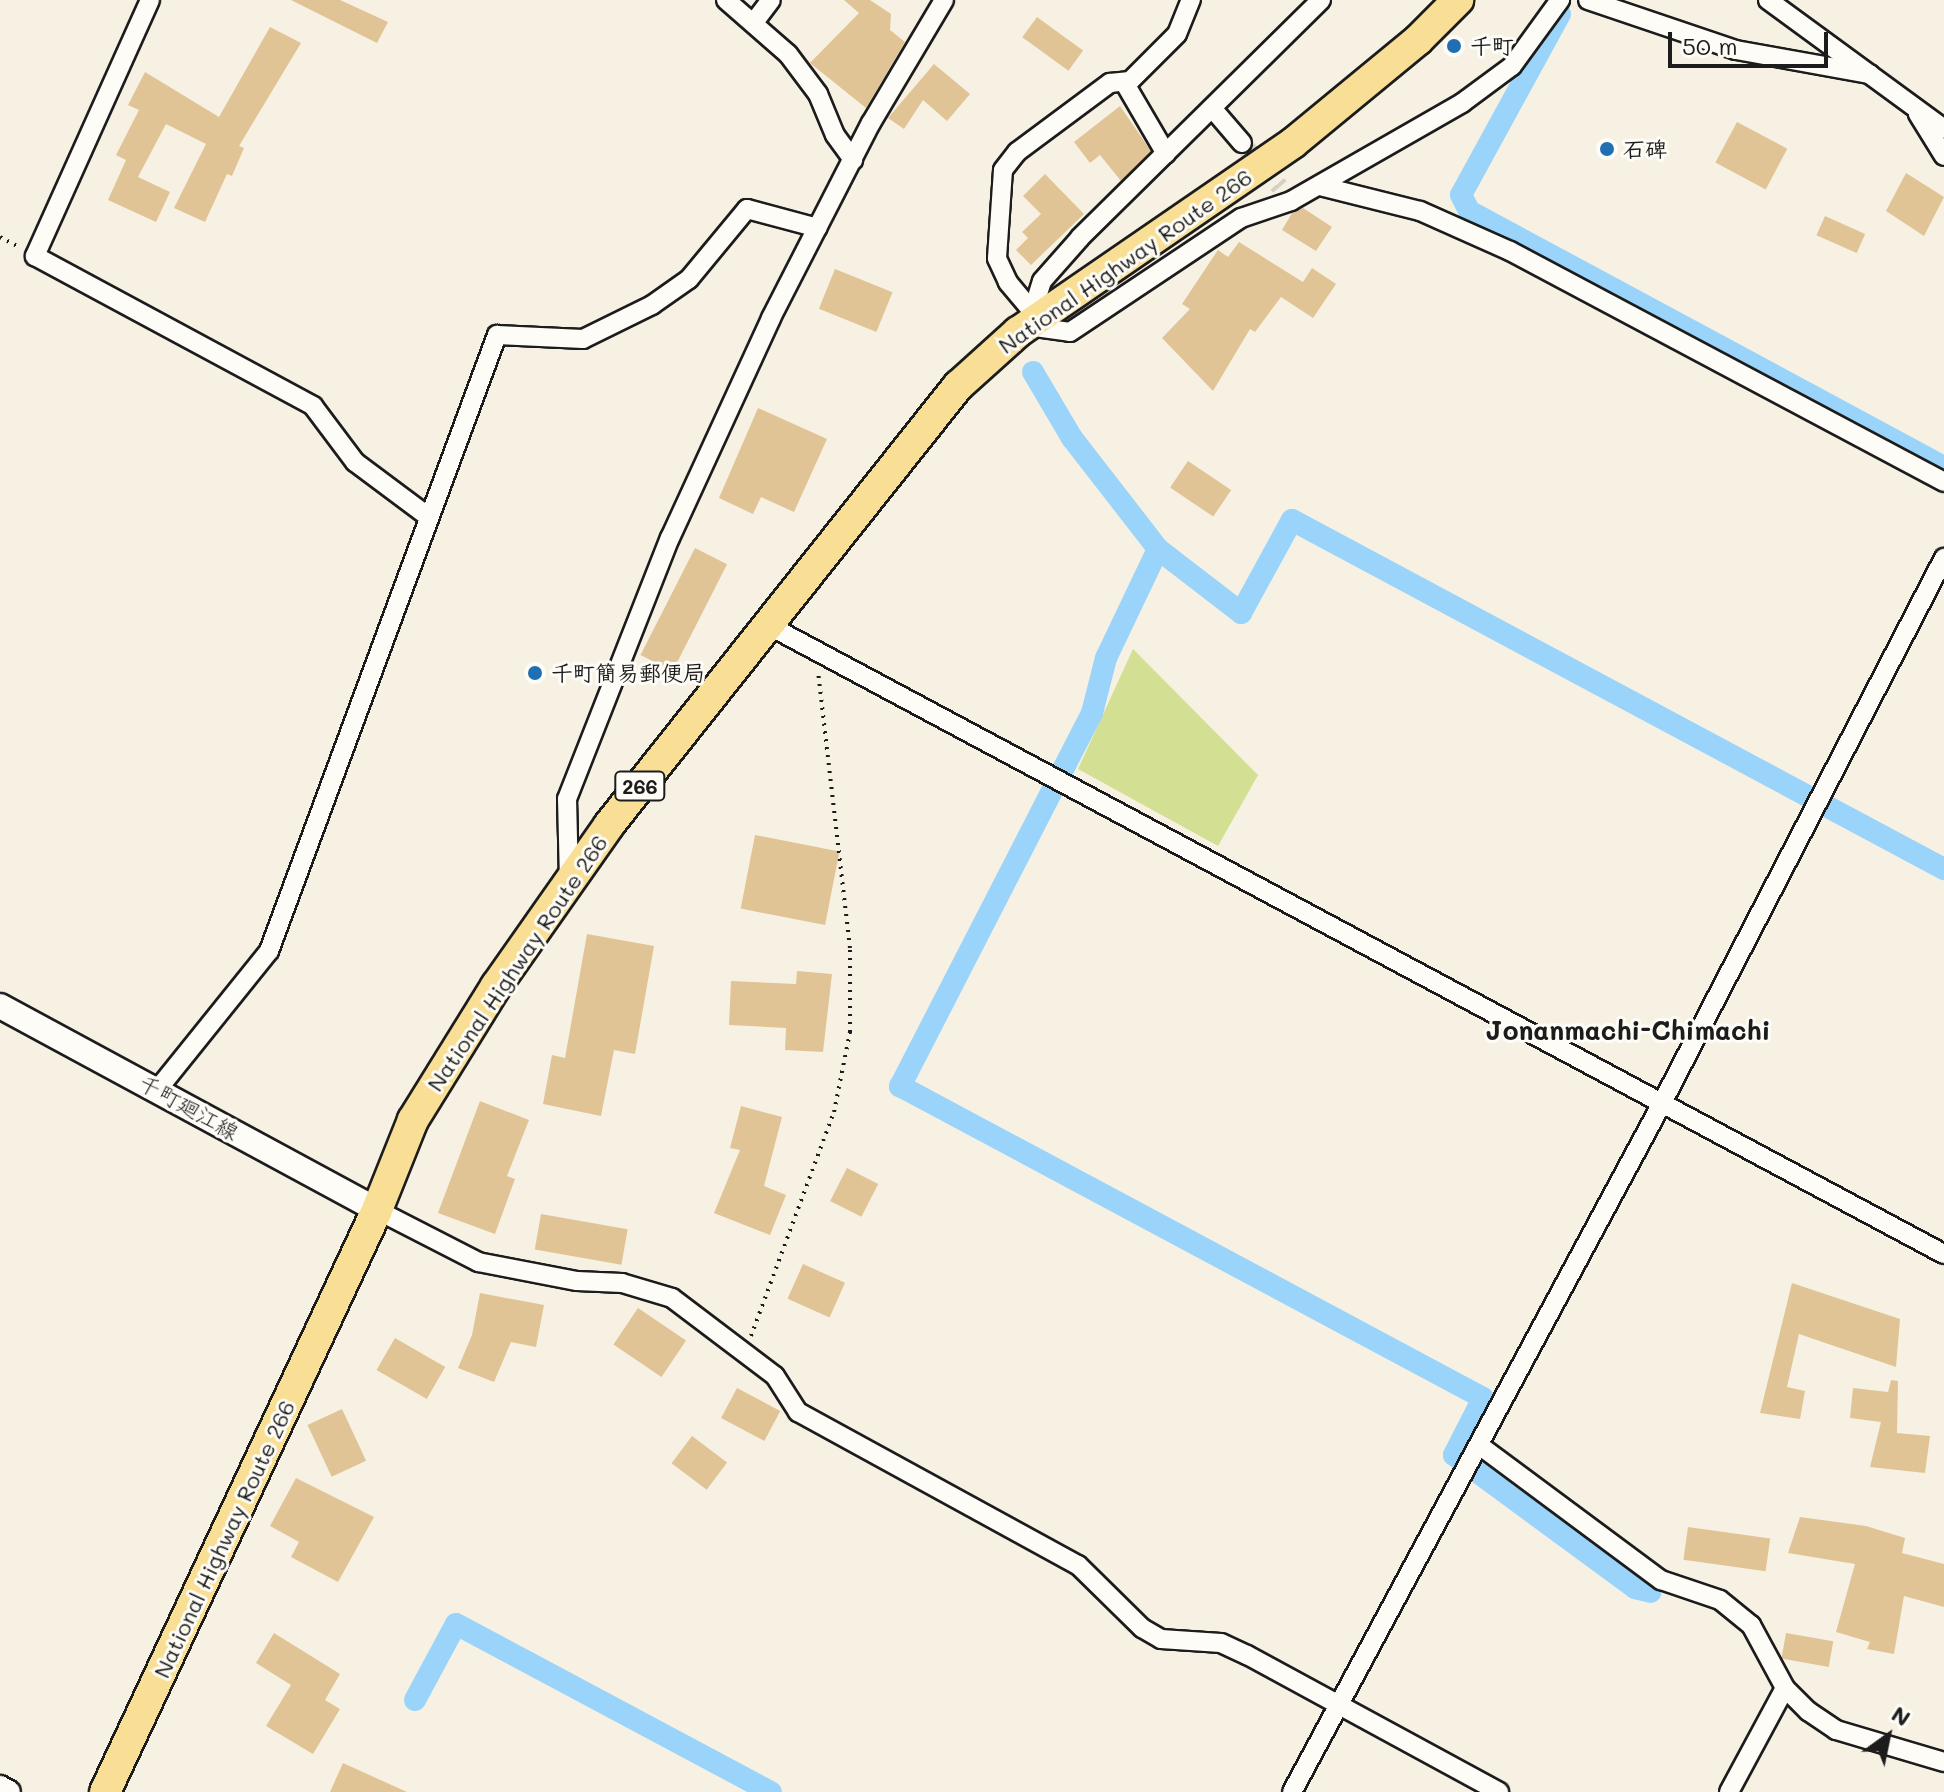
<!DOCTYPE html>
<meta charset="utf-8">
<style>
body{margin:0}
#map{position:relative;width:1944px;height:1792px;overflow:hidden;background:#f7f1e3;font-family:Mali,"Klee One",sans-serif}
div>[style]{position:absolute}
.green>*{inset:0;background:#d3e093}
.canal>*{height:22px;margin:-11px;padding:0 11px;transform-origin:11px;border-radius:11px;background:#9ad4fa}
.building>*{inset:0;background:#e1c495;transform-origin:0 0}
.minor-tunnel>*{height:18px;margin-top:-9px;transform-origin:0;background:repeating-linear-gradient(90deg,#d6d1c5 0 18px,transparent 0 27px)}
.path>*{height:4px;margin-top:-2px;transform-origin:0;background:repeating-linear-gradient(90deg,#1c1c1c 0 2px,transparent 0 8px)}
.roads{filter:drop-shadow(2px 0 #1c1c1c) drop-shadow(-2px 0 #1c1c1c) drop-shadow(0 2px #1c1c1c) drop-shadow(0 -2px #1c1c1c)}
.minor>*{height:18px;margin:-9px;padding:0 9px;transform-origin:9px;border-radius:9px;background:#fdfcf7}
.tertiary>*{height:22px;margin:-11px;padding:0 11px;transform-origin:11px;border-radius:11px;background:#fdfcf7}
.secondary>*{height:24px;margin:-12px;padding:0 12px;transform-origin:12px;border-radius:12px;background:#fdfcf7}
.trunk>*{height:30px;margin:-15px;padding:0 15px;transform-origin:15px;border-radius:15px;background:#f9df96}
.dots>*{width:22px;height:22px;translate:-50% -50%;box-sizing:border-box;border:4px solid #fdfcf7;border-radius:50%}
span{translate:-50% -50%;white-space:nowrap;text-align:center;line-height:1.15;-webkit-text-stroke:6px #fdfcf7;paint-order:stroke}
.shield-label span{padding:2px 6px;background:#fdfcf7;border:2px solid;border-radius:6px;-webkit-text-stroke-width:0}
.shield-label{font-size:20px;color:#1c1c1c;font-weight:700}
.poi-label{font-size:22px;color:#1c1c1c;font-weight:700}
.left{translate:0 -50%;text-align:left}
.street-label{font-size:22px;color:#1c1c1c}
.quarter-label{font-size:26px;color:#1c1c1c;font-weight:700}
.north{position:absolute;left:1848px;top:1696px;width:80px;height:80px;-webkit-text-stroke:6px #fdfcf7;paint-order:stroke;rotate:33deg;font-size:22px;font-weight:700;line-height:32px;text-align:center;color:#1c1c1c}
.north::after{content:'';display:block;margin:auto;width:28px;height:36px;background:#1c1c1c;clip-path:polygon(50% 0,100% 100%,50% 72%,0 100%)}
.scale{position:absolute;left:1668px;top:32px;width:160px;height:36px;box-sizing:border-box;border:4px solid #1c1c1c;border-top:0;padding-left:10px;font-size:24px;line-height:28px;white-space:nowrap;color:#1c1c1c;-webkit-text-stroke:6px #fdfcf7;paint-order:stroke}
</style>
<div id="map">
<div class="green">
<div style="clip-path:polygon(1133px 649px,1258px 775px,1218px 846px,1078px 769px)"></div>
</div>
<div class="canal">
<div style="left:1560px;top:14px;width:206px;rotate:118.7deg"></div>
<div style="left:1461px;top:195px;width:18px;rotate:63deg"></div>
<div style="left:1469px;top:211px;width:540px;rotate:28.32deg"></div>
<div style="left:1033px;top:372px;width:77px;rotate:59.4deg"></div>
<div style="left:1072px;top:438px;width:140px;rotate:52.2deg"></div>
<div style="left:1158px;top:549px;width:105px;rotate:37.6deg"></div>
<div style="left:1241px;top:613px;width:106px;rotate:-61.3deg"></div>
<div style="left:1292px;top:520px;width:740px;rotate:28.16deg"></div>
<div style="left:1158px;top:549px;width:121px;rotate:115.5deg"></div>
<div style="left:1106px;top:658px;width:57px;rotate:104.3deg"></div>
<div style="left:1092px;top:713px;width:420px;rotate:117.2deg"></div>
<div style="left:900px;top:1086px;width:661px;rotate:28.15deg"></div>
<div style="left:1483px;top:1398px;width:64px;rotate:117deg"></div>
<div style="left:1454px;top:1455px;width:225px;rotate:36.3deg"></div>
<div style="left:1635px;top:1588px;width:16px;rotate:14deg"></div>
<div style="left:415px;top:1700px;width:86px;rotate:-61.7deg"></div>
<div style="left:456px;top:1624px;width:357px;rotate:28.1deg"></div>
</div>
<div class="building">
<div style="clip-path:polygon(291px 0,340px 0,388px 22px,377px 43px)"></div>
<div style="clip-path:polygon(844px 0,870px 0,891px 14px,890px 30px,905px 42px,866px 108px,810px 63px,859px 13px)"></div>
<div style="left:1037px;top:17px;width:57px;height:25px;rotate:36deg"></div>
<div style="clip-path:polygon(270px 27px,301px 43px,239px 146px,244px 148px,232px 176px,227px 174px,205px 222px,174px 208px,206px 144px,166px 124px,138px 177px,170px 192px,156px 222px,108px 200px,126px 160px,116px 155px,139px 110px,128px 105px,145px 72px,219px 117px)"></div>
<div style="clip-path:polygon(934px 64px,970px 94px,947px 121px,923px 100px,904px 129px,888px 118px)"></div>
<div style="clip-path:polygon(1120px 106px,1151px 151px,1121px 181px,1100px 155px,1090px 163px,1074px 142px)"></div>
<div style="left:1737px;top:122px;width:57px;height:46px;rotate:28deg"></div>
<div style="clip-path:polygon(1906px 173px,1944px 197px,1924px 236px,1886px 211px)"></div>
<div style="clip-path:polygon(1045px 174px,1084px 214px,1031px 265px,1016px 250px,1028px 238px,1022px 232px,1041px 214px,1023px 196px)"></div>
<div style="clip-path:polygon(1303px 208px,1332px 227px,1316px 251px,1282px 230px,1292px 213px)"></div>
<div style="left:1825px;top:216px;width:44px;height:21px;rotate:24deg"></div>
<div style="clip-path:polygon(1239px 242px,1303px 282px,1312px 268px,1336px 284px,1313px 318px,1281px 297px,1255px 332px,1250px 329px,1213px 391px,1162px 338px,1190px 309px,1182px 304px,1218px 250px,1228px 257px)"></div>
<div style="left:835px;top:269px;width:62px;height:43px;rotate:22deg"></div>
<div style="clip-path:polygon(758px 408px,827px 439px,794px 512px,761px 497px,753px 514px,719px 498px)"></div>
<div style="left:1188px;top:461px;width:52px;height:32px;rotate:34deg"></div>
<div style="left:695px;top:548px;width:36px;height:120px;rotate:27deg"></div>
<div style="left:755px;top:835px;width:86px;height:75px;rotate:11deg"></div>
<div style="clip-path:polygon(587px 934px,654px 946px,635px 1054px,614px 1050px,601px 1116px,543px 1104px,552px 1055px,565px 1058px)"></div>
<div style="clip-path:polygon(797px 971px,832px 974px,823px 1052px,785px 1050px,786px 1028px,729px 1025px,731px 981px,796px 984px)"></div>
<div style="clip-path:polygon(480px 1101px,529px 1120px,507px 1176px,515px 1179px,495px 1234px,438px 1213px)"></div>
<div style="clip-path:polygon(741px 1106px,782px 1117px,764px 1186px,786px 1195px,770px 1235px,714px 1213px,740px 1150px,730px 1148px)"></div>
<div style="left:847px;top:1168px;width:35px;height:37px;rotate:27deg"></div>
<div style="left:541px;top:1214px;width:88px;height:36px;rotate:10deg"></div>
<div style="left:803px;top:1264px;width:46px;height:38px;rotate:24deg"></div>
<div style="clip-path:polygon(1792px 1283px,1900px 1319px,1896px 1367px,1799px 1334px,1787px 1387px,1805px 1391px,1800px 1419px,1760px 1413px)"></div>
<div style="clip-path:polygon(480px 1293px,544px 1305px,536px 1347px,511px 1342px,494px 1382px,458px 1368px,472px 1335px)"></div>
<div style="left:638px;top:1308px;width:58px;height:44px;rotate:34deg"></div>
<div style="left:395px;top:1338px;width:58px;height:37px;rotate:30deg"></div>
<div style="clip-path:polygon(1891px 1380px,1898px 1381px,1897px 1433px,1930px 1436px,1925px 1473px,1870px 1467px,1881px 1422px,1850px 1418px,1853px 1388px,1888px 1392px)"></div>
<div style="left:737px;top:1388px;width:49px;height:34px;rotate:28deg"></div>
<div style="left:342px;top:1409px;width:57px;height:38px;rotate:65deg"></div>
<div style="left:692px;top:1436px;width:44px;height:34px;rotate:37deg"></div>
<div style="clip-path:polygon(296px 1478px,374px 1517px,338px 1582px,291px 1557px,299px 1542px,270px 1526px)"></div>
<div style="clip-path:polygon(1800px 1517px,1866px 1526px,1905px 1538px,1902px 1553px,1944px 1564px,1944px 1607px,1904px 1596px,1894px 1654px,1867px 1649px,1870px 1642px,1836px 1632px,1855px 1564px,1788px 1553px)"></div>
<div style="left:1688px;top:1527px;width:83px;height:33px;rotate:8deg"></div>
<div style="clip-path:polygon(274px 1633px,340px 1674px,325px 1700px,340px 1709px,313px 1754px,266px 1726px,291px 1685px,256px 1663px)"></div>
<div style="left:1786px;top:1633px;width:48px;height:26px;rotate:10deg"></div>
<div style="clip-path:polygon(343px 1763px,407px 1792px,330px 1792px)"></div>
</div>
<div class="minor-tunnel">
<div style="left:1242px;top:143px;width:58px;rotate:49.2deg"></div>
</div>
<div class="path">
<div style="left:0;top:237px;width:21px;rotate:28deg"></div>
<div style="left:751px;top:1336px;width:239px;rotate:-69.7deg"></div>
<div style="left:834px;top:1112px;width:82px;rotate:-78.7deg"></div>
<div style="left:850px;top:1032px;width:84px;rotate:-90deg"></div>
<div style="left:850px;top:948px;width:278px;rotate:-96.6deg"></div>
</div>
<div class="roads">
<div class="minor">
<div style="left:150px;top:0;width:281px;rotate:114.2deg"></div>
<div style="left:35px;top:256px;width:316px;rotate:28.3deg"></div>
<div style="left:313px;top:406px;width:70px;rotate:53.1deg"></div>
<div style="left:355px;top:462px;width:89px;rotate:36.7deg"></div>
<div style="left:726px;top:0;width:82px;rotate:41.1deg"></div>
<div style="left:788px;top:54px;width:50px;rotate:53.1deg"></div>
<div style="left:818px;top:94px;width:44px;rotate:67.5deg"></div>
<div style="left:835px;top:135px;width:31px;rotate:54deg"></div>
<div style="left:1321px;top:0;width:339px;rotate:135.4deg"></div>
<div style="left:1080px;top:238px;width:57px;rotate:131.5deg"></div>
<div style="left:1042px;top:281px;width:47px;rotate:107.3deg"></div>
<div style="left:1028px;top:326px;width:42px;rotate:8.1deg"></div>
<div style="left:1070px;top:332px;width:206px;rotate:-33.7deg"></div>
<div style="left:1241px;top:218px;width:53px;rotate:-18.8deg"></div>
<div style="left:1291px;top:201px;width:197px;rotate:-29.8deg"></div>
<div style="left:1462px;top:103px;width:62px;rotate:-36.5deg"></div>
<div style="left:1512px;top:66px;width:82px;rotate:-54deg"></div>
<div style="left:1588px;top:0;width:156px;rotate:18.7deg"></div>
<div style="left:1736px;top:50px;width:136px;rotate:10.2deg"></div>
<div style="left:1768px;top:0;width:218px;rotate:36.2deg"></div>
<div style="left:755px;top:21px;width:26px;rotate:-53deg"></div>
<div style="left:1124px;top:82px;width:83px;rotate:59.7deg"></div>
<div style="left:1212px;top:108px;width:46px;rotate:49.4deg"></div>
<div style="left:1918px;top:114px;width:49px;rotate:58.2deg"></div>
<div style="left:1320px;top:186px;width:103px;rotate:14deg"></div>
<div style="left:1420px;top:211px;width:98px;rotate:24deg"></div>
<div style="left:1510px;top:251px;width:492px;rotate:28deg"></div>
<div style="left:1032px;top:311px;width:38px;rotate:-130deg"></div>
<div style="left:1008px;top:282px;width:26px;rotate:-115deg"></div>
<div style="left:997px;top:258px;width:88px;rotate:-86.1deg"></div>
<div style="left:1003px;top:170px;width:23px;rotate:-52deg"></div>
<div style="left:1017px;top:152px;width:116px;rotate:-36.6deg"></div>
<div style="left:1110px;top:83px;width:20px;rotate:-6deg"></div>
<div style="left:1130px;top:81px;width:66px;rotate:-45deg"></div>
<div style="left:1177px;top:34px;width:37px;rotate:-68deg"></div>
<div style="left:766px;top:624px;width:1336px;rotate:28.14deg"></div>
<div style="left:569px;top:880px;width:81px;rotate:-91.4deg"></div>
<div style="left:567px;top:799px;width:281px;rotate:-68.5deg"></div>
<div style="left:670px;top:538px;width:242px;rotate:-65.3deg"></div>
<div style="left:771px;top:318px;width:219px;rotate:-62.9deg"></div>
<div style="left:871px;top:123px;width:143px;rotate:-59.3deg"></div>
<div style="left:158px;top:1089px;width:177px;rotate:-51.2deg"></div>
<div style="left:269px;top:951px;width:657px;rotate:-69.69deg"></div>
<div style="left:497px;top:335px;width:86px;rotate:2.7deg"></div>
<div style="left:583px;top:339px;width:77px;rotate:-26.2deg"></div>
<div style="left:652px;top:305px;width:45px;rotate:-35.1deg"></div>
<div style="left:689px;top:279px;width:91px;rotate:-50.4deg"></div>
<div style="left:747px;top:209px;width:73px;rotate:15deg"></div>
<div style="left:377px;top:1210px;width:114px;rotate:27.2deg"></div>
<div style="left:478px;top:1262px;width:101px;rotate:10.9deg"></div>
<div style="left:577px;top:1281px;width:45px;rotate:2.5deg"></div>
<div style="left:622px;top:1283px;width:52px;rotate:16.7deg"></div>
<div style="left:672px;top:1298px;width:129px;rotate:37.1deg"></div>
<div style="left:775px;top:1376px;width:43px;rotate:57.4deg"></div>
<div style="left:798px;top:1412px;width:319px;rotate:28.7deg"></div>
<div style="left:1078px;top:1565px;width:90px;rotate:44.5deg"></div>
<div style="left:1142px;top:1628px;width:22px;rotate:30deg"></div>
<div style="left:1161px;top:1639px;width:60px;rotate:3.8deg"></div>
<div style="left:1221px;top:1643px;width:29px;rotate:25deg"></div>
<div style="left:1247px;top:1655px;width:287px;rotate:28.5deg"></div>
<div style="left:1479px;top:1445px;width:227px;rotate:36.6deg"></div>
<div style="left:1661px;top:1580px;width:62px;rotate:18.7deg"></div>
<div style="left:1720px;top:1600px;width:40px;rotate:39deg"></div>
<div style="left:1751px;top:1625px;width:72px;rotate:61.6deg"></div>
<div style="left:1785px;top:1688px;width:33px;rotate:45deg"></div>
<div style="left:1808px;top:1711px;width:34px;rotate:34deg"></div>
<div style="left:1836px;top:1730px;width:113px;rotate:16.5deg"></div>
<div style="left:1292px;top:1792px;width:782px;rotate:-61.76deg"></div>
<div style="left:1662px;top:1103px;width:614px;rotate:-62.64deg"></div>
<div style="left:1729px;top:1792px;width:118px;rotate:-61.7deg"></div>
</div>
<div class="tertiary">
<div style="left:0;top:1787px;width:10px;rotate:29deg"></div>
</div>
<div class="secondary">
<div style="left:0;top:1006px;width:429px;rotate:28.4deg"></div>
</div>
<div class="trunk">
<div style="left:105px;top:1792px;width:642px;rotate:-64.95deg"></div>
<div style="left:377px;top:1210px;width:97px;rotate:-68.2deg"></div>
<div style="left:413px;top:1120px;width:158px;rotate:-58.2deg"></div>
<div style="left:496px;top:986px;width:197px;rotate:-54.9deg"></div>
<div style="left:609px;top:825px;width:561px;rotate:-51.52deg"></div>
<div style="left:958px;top:386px;width:81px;rotate:-42deg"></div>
<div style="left:1018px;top:332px;width:334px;rotate:-34.5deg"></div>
<div style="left:1293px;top:143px;width:162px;rotate:-39.5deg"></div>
<div style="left:1418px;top:40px;width:57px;rotate:-45deg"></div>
</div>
</div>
<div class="dots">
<div style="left:1454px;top:46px;background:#1f6fb2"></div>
<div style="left:1607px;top:149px;background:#1f6fb2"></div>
<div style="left:535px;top:673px;background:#1f6fb2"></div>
</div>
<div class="shield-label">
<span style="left:640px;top:786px">266</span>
</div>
<div class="poi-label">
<span class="left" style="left:1470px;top:46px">千町</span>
<span class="left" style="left:1623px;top:149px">石碑</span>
<span class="left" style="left:551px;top:673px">千町簡易郵便局</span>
</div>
<div class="street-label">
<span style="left:1125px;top:261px;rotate:-35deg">National Highway Route 266</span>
<span style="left:517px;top:963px;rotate:-56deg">National Highway Route 266</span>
<span style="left:189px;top:1107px;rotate:29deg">千町廻江線</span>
<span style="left:224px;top:1539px;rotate:-65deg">National Highway Route 266</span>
</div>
<div class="quarter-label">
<span style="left:1628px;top:1031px">Jonanmachi-Chimachi</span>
</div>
<div class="north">N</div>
<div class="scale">50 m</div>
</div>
